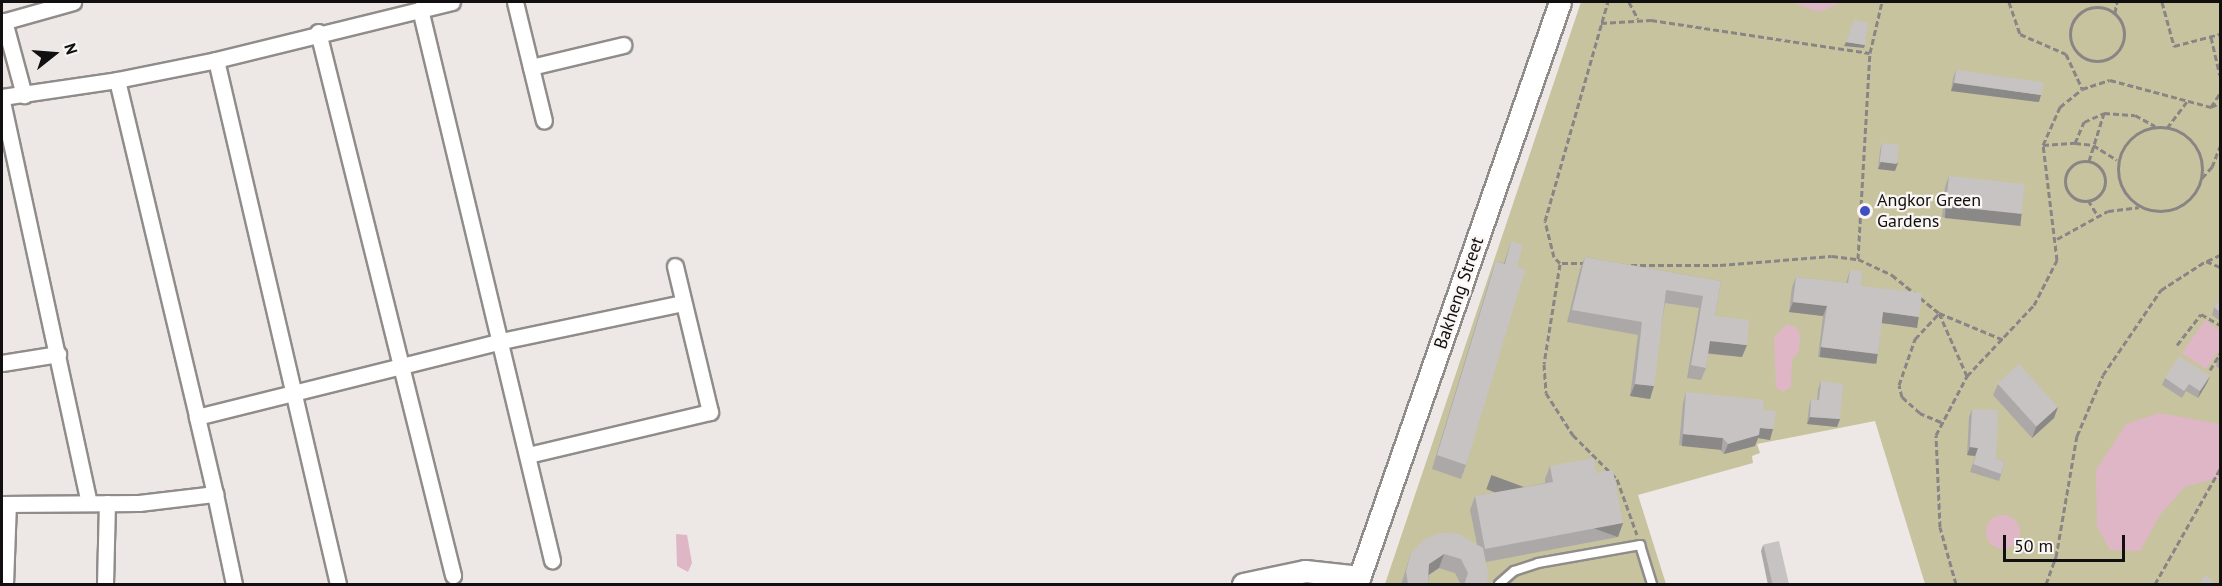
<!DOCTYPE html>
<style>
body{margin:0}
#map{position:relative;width:2222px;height:586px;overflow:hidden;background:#ede8e6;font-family:"PT Sans",sans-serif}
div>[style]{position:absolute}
.green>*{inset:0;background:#c7c39f}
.water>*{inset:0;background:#dfb6c6}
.round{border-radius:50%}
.path>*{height:3px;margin-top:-1.5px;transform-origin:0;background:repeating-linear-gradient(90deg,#898584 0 6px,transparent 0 9px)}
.path>.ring{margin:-1.5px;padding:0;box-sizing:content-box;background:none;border:3px solid #898584;border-radius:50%}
.roads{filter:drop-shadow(2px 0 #908c8a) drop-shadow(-2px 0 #908c8a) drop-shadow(0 2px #908c8a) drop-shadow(0 -2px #908c8a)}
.lane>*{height:8px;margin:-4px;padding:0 4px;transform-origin:4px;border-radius:4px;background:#fff}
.street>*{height:15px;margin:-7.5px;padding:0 7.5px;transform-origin:7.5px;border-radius:7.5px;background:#fff}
.secondary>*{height:21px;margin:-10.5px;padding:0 10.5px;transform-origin:10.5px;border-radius:10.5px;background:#fff}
.wall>*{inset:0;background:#aba8a7}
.shaded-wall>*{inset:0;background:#8b8888;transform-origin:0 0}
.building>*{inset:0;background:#c7c3c2;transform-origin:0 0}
.dots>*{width:16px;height:16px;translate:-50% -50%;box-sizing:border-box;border:3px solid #faf6f4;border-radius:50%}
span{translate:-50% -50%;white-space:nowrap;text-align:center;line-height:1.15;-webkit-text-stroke:4.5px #faf6f4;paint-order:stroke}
.poi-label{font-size:18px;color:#110f0f}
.left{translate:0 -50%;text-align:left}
.street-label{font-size:18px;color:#110f0f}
.frame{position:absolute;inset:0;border:3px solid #110f0f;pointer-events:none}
.north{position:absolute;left:24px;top:24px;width:60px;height:60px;-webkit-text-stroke:4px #faf6f4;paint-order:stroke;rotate:73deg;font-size:16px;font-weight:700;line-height:24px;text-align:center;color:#110f0f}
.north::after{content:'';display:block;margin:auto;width:21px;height:27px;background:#110f0f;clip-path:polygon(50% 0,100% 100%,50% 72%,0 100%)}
.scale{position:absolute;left:2003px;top:535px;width:122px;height:27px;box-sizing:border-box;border:3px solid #110f0f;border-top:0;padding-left:8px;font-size:18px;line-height:21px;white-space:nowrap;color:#110f0f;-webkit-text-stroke:4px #faf6f4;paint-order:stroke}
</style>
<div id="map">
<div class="green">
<div style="clip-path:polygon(1581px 2px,2220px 2px,2220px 584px,1925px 584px,1875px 421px,1757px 444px,1760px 453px,1752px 456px,1753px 463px,1638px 495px,1666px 584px,1385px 584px)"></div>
</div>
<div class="water">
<div style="clip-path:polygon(1791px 2px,1843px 2px,1819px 12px)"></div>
<div style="clip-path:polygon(2205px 320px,2220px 331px,2220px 348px,2206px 369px,2182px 353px)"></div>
<div style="clip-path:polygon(1787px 324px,1797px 328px,1800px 336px,1799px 351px,1792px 360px,1791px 387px,1783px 392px,1776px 387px,1774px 337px)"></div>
<div style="clip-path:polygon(2159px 413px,2220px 424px,2220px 478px,2186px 486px,2160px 515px,2140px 551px,2110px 550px,2097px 526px,2096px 470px,2126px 424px)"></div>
<div class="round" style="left:1986px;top:515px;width:34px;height:34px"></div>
<div style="clip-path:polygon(676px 534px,687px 535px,692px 563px,688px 572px,677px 566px)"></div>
</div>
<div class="path">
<div style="left:1629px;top:2px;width:19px;rotate:62deg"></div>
<div style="left:2009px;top:2px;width:34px;rotate:71deg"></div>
<div style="left:2020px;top:34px;width:50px;rotate:23.5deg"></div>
<div style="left:2066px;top:54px;width:38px;rotate:65deg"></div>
<div style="left:2162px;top:2px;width:46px;rotate:74.7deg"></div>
<div style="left:2174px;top:46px;width:48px;rotate:-14.6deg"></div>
<div class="ring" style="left:2070px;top:7px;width:51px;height:51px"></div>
<div style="left:2115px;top:13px;width:11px;rotate:-80deg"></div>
<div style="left:1601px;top:23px;width:50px;rotate:-3.4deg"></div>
<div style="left:1651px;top:20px;width:221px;rotate:8.6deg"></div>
<div style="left:2211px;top:37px;width:39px;rotate:77deg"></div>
<div style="left:2211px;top:107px;width:17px;rotate:-57deg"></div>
<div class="ring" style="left:2118px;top:127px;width:81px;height:81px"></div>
<div style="left:2167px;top:128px;width:34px;rotate:-53deg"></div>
<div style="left:2075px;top:143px;width:18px;rotate:6deg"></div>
<div style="left:2093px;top:145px;width:28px;rotate:32deg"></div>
<div style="left:2043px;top:145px;width:32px;rotate:-4deg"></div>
<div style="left:2075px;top:143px;width:23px;rotate:-67deg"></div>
<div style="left:2084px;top:122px;width:22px;rotate:-24deg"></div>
<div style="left:2104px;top:113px;width:31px;rotate:4deg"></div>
<div style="left:2135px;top:115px;width:23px;rotate:29deg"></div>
<div style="left:2089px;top:161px;width:50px;rotate:-72.6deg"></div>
<div class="ring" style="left:2065px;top:161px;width:37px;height:37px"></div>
<div style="left:2202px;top:178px;width:15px;rotate:-48deg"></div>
<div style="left:2212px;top:167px;width:22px;rotate:-69deg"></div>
<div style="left:2088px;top:200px;width:19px;rotate:58deg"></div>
<div style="left:2057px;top:239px;width:58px;rotate:-28.8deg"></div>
<div style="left:2108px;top:211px;width:31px;rotate:-7deg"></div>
<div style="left:1858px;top:259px;width:206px;rotate:-86.7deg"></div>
<div style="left:1870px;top:53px;width:52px;rotate:-76.8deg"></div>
<div style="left:2207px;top:261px;width:14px;rotate:-25deg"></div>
<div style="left:1586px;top:263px;width:26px;rotate:180deg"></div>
<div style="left:1560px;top:263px;width:8px;rotate:-135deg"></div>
<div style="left:1554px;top:257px;width:37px;rotate:-104deg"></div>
<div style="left:1545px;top:221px;width:228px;rotate:-74deg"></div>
<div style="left:1560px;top:264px;width:101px;rotate:99.1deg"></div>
<div style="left:1544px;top:364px;width:29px;rotate:86deg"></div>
<div style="left:1546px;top:393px;width:50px;rotate:57.3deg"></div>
<div style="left:1573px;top:435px;width:62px;rotate:45deg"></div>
<div style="left:1617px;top:479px;width:59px;rotate:70.3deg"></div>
<div style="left:1631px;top:265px;width:89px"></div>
<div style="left:1720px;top:265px;width:112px;rotate:-4.6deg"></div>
<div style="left:1832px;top:256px;width:26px;rotate:7deg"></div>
<div style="left:1858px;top:259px;width:38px;rotate:25deg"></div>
<div style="left:1892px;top:275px;width:60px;rotate:39deg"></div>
<div style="left:1939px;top:313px;width:69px;rotate:66deg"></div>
<div style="left:2177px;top:345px;width:39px;rotate:-52deg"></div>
<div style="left:2201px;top:314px;width:22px;rotate:30deg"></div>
<div style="left:2210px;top:370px;width:19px;rotate:-58deg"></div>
<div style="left:1941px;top:422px;width:23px;rotate:-157deg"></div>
<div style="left:1920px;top:413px;width:24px;rotate:-138deg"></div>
<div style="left:1902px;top:397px;width:12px;rotate:-104deg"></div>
<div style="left:1899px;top:385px;width:49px;rotate:-70.8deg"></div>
<div style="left:1915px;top:339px;width:35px;rotate:-47deg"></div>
<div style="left:1939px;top:313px;width:70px;rotate:22.6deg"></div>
<div style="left:1956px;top:584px;width:59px;rotate:-105.7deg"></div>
<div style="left:1940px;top:527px;width:92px;rotate:-92.5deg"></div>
<div style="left:1936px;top:435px;width:67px;rotate:-62.3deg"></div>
<div style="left:1967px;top:376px;width:98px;rotate:-46.7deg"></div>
<div style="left:2034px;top:305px;width:51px;rotate:-62.9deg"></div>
<div style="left:2057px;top:260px;width:116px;rotate:-96.9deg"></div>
<div style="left:2043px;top:145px;width:42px;rotate:-65.9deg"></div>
<div style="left:2060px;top:107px;width:28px;rotate:-39deg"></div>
<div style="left:2082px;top:89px;width:29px;rotate:-18deg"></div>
<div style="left:2110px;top:80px;width:105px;rotate:15deg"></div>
<div style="left:2211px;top:107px;width:10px;rotate:-24deg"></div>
<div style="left:2046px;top:584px;width:29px;rotate:-70deg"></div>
<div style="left:2056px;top:557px;width:123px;rotate:-80.2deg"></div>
<div style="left:2077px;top:436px;width:66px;rotate:-66.9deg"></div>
<div style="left:2103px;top:375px;width:103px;rotate:-55.7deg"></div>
<div style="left:2161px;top:290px;width:54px;rotate:-32.8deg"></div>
<div style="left:2206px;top:261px;width:15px;rotate:23deg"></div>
<div style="left:2155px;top:584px;width:132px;rotate:-60.5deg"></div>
</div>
<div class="roads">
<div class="lane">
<div style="left:1499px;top:584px;width:20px;rotate:-41deg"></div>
<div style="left:1514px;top:571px;width:25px;rotate:-18deg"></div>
<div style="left:1538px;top:563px;width:104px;rotate:-10deg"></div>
<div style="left:1640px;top:545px;width:41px;rotate:72.9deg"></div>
</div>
<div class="street">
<div style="left:515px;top:2px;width:122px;rotate:76.3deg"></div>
<div style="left:420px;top:9px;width:567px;rotate:76.53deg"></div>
<div style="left:4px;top:21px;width:77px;rotate:74.9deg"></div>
<div style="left:2px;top:22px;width:74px;rotate:-15.7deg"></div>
<div style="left:318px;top:32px;width:560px;rotate:76.04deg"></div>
<div style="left:216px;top:60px;width:538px;rotate:76.89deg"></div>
<div style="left:531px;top:67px;width:95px;rotate:-13.4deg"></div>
<div style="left:117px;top:80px;width:346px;rotate:76.6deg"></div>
<div style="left:2px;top:97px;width:116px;rotate:-8.4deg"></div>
<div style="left:117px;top:80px;width:101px;rotate:-11.4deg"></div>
<div style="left:216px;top:60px;width:243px;rotate:-13.8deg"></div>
<div style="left:2px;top:101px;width:410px;rotate:77.8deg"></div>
<div style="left:2px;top:363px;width:57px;rotate:-9.1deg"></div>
<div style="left:528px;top:455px;width:187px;rotate:-13.3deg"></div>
<div style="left:710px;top:412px;width:150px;rotate:-103.5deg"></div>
<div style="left:215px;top:494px;width:92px;rotate:78.1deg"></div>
<div style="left:2px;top:504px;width:137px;rotate:-0.4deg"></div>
<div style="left:139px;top:503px;width:77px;rotate:-6.8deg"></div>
<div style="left:215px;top:494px;width:79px;rotate:-103.2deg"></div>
<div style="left:197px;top:417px;width:313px;rotate:-14deg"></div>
<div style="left:501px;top:341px;width:186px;rotate:-11.8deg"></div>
<div style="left:5px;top:584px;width:80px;rotate:-87.9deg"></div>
<div style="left:105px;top:584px;width:81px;rotate:-88.6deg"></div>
</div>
<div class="secondary">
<div style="left:1243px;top:584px;width:63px;rotate:-11.8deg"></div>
<div style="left:1305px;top:571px;width:55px;rotate:6.2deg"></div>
<div style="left:1357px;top:584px;width:616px;rotate:-70.77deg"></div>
</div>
</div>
<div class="wall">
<div style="clip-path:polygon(1956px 70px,2039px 102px,1951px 91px,1953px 78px)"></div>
<div style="clip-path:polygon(1882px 143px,1895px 171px,1878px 169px,1880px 151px)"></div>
<div style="clip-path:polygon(1949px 176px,2022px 214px,2018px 225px,1942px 217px,1945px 187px)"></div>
<div style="clip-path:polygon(1511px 241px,1517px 267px,1466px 465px,1461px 479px,1432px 469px,1491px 275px,1496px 261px,1504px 263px)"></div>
<div style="clip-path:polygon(1585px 257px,1721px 281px,1715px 316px,1742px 357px,1708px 354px,1706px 368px,1701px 380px,1687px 378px,1699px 308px,1665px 303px,1650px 399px,1630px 396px,1638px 335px,1567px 322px,1580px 269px)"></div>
<div style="clip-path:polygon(1850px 270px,1861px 286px,1919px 317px,1916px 327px,1881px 323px,1878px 354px,1874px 364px,1818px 357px,1823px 316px,1789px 312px,1792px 287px,1796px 277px,1846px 283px)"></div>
<div style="clip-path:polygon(2220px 298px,2220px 321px,2212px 315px,2214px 307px)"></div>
<div style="clip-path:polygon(2220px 356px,2220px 369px,2216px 366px)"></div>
<div style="clip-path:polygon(2210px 376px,2207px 383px,2198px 398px,2186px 391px,2182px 398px,2162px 385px,2165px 378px)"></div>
<div style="clip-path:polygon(1821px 381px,1840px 419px,1837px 427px,1807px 424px,1809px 407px,1811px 399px,1817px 400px,1818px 389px)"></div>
<div style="clip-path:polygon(1998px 384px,2058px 407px,2054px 418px,2032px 438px,1993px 395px)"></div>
<div style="clip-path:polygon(1686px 392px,1763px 410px,1770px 440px,1758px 438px,1755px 446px,1724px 454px,1719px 449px,1679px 445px,1683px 403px)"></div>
<div style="clip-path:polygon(1972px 409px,1996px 459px,2005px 462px,1999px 481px,1970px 472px,1975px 456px,1967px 455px,1969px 417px)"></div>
<div style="clip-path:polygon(1550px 466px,1596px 473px,1623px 523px,1618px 537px,1486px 562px,1487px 585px,1461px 585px,1455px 573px,1439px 568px,1429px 575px,1428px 582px,1430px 585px,1401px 585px,1411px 553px,1477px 544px,1470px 510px,1475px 496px,1545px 483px,1545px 479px)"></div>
<div style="clip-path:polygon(1763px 545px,1789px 585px,1768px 585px,1761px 551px)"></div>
</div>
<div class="shaded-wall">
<div style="clip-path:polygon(1846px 42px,1865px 45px,1864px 48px,1844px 46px)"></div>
<div style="clip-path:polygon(1954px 83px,2041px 95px,2039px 102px,1951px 91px)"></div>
<div style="clip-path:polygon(1881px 162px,1898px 163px,1895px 171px,1878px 169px)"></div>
<div style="left:1946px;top:206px;width:76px;height:12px;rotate:6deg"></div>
<div style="clip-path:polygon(1793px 302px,1827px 306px,1823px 316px,1789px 312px)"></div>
<div style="left:1883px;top:312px;width:36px;height:11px;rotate:8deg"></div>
<div style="clip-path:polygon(1710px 341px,1747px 345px,1742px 357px,1706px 353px)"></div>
<div style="left:1821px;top:347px;width:57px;height:10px;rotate:7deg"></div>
<div style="clip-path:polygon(2210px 376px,2207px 383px,2198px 398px,2200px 391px)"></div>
<div style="clip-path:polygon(1635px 384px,1654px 386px,1650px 399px,1630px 396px)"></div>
<div style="clip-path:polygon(2058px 407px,2054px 418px,2032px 438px,2036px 427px)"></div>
<div style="clip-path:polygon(1810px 417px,1840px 419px,1837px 427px,1807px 424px)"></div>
<div style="clip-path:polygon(1760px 428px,1773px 429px,1770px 440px,1758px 438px,1755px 446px,1724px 454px,1728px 444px)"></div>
<div style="left:1683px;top:434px;width:40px;height:12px;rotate:6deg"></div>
<div style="clip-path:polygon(1970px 447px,1978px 448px,1975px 456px,1967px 455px)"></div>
<div style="left:1623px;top:523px;width:15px;height:140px;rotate:110deg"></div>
<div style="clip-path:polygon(1444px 554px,1439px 568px,1424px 578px,1429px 564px)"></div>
</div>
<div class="building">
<div style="clip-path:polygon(1854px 20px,1868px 23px,1865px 45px,1846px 42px)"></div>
<div style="left:1956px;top:70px;width:88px;height:13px;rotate:8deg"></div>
<div style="left:1882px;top:143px;width:17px;height:19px;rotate:7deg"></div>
<div style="left:1949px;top:176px;width:76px;height:30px;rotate:6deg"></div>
<div style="clip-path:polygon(1511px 241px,1523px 245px,1517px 267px,1525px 270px,1466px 465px,1437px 455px,1496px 261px,1505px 264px)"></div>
<div style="clip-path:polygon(1585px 257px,1721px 281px,1715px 316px,1749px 320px,1747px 345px,1710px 341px,1706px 368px,1691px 365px,1703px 296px,1666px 290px,1654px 386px,1635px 384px,1642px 322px,1572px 310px)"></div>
<div style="clip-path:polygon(1850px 270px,1862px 271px,1861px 286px,1922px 293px,1919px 317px,1883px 312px,1878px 354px,1821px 347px,1827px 306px,1793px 302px,1796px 277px,1848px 283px)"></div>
<div style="clip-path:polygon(2220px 298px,2220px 312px,2214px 307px)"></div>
<div style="clip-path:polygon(2179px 356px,2210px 376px,2200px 391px,2189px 384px,2184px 391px,2165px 378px)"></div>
<div style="left:2019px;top:364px;width:58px;height:29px;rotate:48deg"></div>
<div style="clip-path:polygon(1821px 381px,1843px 384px,1840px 419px,1810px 417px,1811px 399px,1819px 400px)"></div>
<div style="clip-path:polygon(1686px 392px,1764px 400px,1763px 410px,1776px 411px,1773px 429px,1760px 428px,1759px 435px,1728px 444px,1723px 438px,1683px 434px)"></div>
<div style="clip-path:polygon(1972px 409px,1998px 410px,1996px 459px,2005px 462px,2001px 474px,1973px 464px,1978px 448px,1970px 447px)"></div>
<div style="clip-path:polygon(1594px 458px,1596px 473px,1613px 470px,1623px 523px,1485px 549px,1475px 496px,1553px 482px,1550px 466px)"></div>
<div style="clip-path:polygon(1440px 533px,1459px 534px,1483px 548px,1488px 573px,1487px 585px,1464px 585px,1468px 573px,1461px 559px,1444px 554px,1429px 564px,1428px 582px,1430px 585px,1408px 585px,1406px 571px,1411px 553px,1423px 540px)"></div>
<div style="left:1779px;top:541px;width:45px;height:16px;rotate:77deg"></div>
<div style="clip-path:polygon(2206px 575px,2216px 585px,2198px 585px)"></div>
</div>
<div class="dots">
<div style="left:1865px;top:211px;background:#4050c3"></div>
</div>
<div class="poi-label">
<span class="left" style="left:1877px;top:211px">Angkor Green<br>Gardens</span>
</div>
<div class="street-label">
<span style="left:1459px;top:293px;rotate:-71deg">Bakheng Street</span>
</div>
<div class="frame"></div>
<div class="north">N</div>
<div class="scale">50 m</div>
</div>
